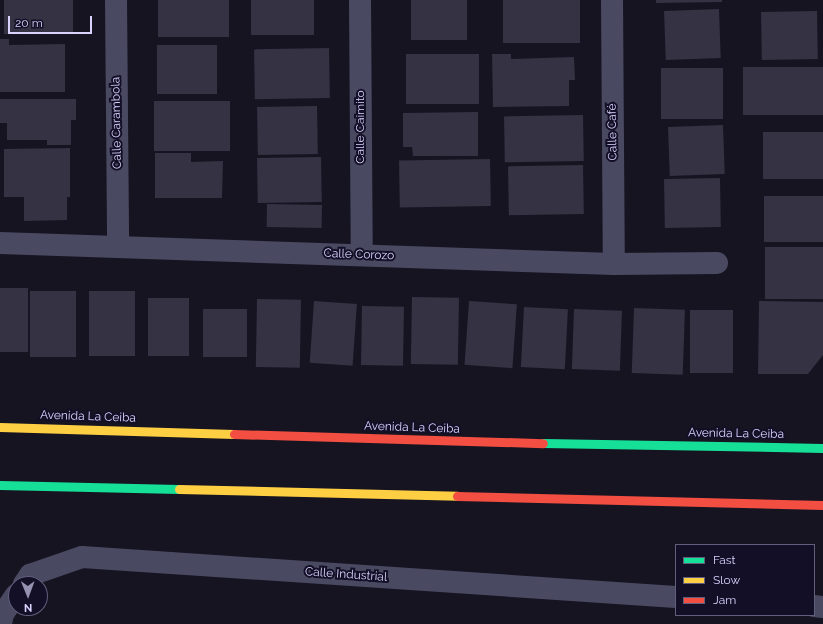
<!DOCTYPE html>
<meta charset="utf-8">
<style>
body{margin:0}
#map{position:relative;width:823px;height:624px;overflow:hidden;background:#161421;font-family:Raleway,sans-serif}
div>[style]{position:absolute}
.building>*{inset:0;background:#343243;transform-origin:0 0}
.street>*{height:22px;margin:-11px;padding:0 11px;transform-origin:11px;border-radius:11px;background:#4a4962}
.fast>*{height:9px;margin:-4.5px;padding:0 4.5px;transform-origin:4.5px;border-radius:4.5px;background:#16e098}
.slow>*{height:9px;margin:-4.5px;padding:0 4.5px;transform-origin:4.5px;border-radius:4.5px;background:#ffcf43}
.jam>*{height:9px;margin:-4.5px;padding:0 4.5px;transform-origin:4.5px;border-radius:4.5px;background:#f24e42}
span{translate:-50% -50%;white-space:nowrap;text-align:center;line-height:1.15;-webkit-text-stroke:4px #130f26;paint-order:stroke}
.street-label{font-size:12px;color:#d9d4ff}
.legend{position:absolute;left:675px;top:544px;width:140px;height:72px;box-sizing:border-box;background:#130f26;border:1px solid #625e7d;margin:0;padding:5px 7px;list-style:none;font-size:12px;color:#d9d4ff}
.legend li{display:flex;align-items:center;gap:8px;height:20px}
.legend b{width:20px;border:1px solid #625e7d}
.north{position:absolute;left:8px;top:576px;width:40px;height:40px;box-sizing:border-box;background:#130f26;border:1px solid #625e7d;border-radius:50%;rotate:179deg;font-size:11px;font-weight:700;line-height:16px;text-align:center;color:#d9d4ff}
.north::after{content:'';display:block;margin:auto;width:14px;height:18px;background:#9591b1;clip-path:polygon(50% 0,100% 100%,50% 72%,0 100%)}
.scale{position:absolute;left:8px;top:16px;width:84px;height:18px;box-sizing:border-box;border:2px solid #d9d4ff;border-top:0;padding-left:5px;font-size:12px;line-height:14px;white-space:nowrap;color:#d9d4ff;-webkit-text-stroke:3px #130f26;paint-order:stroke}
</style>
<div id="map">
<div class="building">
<div style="left:4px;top:0;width:69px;height:34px"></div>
<div style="left:158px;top:0;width:71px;height:37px"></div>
<div style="left:251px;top:0;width:63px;height:35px"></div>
<div style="left:411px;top:0;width:56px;height:40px"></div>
<div style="left:503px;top:0;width:77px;height:43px"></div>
<div style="clip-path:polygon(656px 0,722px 0,722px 2px,656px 3px)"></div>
<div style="left:719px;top:9px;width:49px;height:55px;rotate:88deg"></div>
<div style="left:817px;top:11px;width:48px;height:56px;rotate:89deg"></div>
<div style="clip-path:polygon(0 39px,9px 39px,9px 45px,65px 44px,65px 92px,0 92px)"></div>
<div style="left:157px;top:45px;width:60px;height:49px"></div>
<div style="left:329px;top:48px;width:50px;height:75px;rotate:89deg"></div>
<div style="left:406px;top:54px;width:73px;height:50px"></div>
<div style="clip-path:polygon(492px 54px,511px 54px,511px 59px,574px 57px,575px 80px,569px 80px,569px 106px,493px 107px)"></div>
<div style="left:823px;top:67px;width:48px;height:80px;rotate:90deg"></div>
<div style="left:661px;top:68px;width:62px;height:51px"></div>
<div style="clip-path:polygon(0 99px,76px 99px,76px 120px,71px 120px,71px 145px,47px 145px,47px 140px,7px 140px,7px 123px,0 123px)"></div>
<div style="left:154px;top:101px;width:76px;height:50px"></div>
<div style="left:317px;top:106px;width:48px;height:60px;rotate:89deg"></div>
<div style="clip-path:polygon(478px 112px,478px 156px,413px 156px,412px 147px,403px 147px,403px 113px)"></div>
<div style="left:583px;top:115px;width:46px;height:79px;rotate:89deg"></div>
<div style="left:723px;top:125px;width:49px;height:55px;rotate:88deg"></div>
<div style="left:823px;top:132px;width:47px;height:60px;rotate:90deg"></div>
<div style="clip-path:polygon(70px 148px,70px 197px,67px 197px,67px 220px,24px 221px,24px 197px,4px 197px,4px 149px)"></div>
<div style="clip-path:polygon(155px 153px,191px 153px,191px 162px,223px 161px,222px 198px,155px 198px)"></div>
<div style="left:321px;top:157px;width:45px;height:64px;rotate:89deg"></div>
<div style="left:490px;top:159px;width:47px;height:91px;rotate:89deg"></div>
<div style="left:583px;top:165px;width:49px;height:75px;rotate:89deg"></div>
<div style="left:720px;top:178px;width:49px;height:56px;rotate:89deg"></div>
<div style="left:823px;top:196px;width:46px;height:59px;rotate:90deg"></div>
<div style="left:267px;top:204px;width:55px;height:23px;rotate:1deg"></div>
<div style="left:765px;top:247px;width:58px;height:52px"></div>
<div style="left:0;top:288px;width:28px;height:64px"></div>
<div style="left:76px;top:291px;width:66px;height:46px;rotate:90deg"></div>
<div style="left:89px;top:291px;width:46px;height:65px"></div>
<div style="left:412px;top:297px;width:47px;height:67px;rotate:1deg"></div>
<div style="left:148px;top:298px;width:41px;height:58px"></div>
<div style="left:257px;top:299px;width:44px;height:68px;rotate:1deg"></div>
<div style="left:314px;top:301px;width:43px;height:62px;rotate:4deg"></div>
<div style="left:469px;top:301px;width:48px;height:64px;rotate:4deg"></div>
<div style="clip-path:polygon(759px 301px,823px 302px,823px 355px,808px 374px,758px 374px)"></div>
<div style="left:362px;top:306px;width:42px;height:59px;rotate:1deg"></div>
<div style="left:524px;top:307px;width:44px;height:60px;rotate:3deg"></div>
<div style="left:634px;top:308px;width:51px;height:65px;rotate:2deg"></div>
<div style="left:203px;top:309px;width:44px;height:48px"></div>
<div style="left:574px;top:309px;width:48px;height:60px;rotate:2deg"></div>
<div style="left:690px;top:310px;width:43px;height:63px"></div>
</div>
<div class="street">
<div style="left:116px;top:0;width:245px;rotate:89.5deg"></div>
<div style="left:360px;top:0;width:255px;rotate:89.6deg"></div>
<div style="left:612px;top:0;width:264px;rotate:89.6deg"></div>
<div style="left:0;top:243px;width:614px;rotate:1.96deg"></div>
<div style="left:614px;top:264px;width:103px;rotate:-0.6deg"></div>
<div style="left:24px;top:584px;width:11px;rotate:-56deg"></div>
<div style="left:30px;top:575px;width:55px;rotate:-19.1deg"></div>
<div style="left:82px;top:557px;width:595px;rotate:3.85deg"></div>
<div style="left:814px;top:606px;width:9px;rotate:6deg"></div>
<div style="left:1px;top:624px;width:10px;rotate:-79deg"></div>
<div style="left:3px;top:614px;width:23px;rotate:-56deg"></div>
</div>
<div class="fast">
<div style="left:543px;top:443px;width:280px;rotate:1deg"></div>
<div style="left:0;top:485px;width:179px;rotate:1.3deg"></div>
</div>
<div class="slow">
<div style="left:0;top:427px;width:234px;rotate:1.7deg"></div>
<div style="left:179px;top:489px;width:278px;rotate:1.4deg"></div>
</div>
<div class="jam">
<div style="left:234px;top:434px;width:309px;rotate:1.7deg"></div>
<div style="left:457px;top:496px;width:366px;rotate:1.4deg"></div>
</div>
<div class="street-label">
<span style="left:117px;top:123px;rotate:-91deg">Calle Carambola</span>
<span style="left:361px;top:127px;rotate:-90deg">Calle Caimito</span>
<span style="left:613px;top:132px;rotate:-91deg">Calle Café</span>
<span style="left:359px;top:255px;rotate:2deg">Calle Corozo</span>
<span style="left:88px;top:417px;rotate:2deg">Avenida La Ceiba</span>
<span style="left:412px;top:428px;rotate:2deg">Avenida La Ceiba</span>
<span style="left:736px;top:434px;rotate:1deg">Avenida La Ceiba</span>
<span style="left:346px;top:575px;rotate:4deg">Calle Industrial</span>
</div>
<ul class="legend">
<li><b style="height:5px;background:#16e098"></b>Fast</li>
<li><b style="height:5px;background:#ffcf43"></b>Slow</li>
<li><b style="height:5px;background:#f24e42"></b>Jam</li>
</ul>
<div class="north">N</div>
<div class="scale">20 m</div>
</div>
